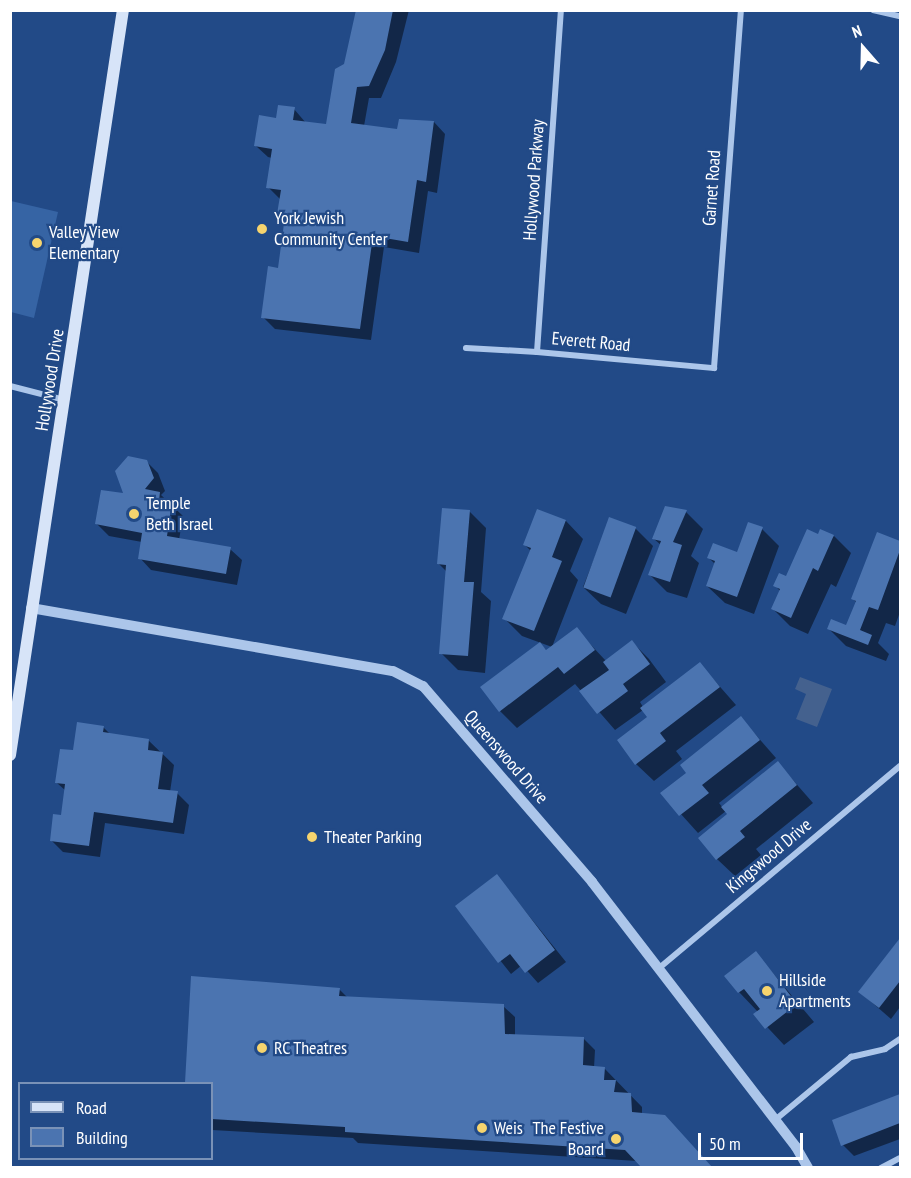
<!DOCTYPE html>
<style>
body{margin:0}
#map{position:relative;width:911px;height:1178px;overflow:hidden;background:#224a87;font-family:"PT Sans Narrow",sans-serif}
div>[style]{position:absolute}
.green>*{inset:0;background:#3664a4}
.water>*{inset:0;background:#44618e}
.shadow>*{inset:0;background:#0007}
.building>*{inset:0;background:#4b74b0;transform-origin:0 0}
.minor>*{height:6px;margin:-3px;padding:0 3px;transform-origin:3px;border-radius:3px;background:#acc6ea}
.tertiary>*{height:10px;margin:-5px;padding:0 5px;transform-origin:5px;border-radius:5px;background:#acc6ea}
.secondary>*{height:12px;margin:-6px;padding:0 6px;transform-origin:6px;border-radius:6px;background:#d7e4f8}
.dots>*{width:16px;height:16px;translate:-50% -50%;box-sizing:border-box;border:3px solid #224a87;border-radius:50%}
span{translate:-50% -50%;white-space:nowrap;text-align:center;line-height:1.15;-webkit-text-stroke:4.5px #224a87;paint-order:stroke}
.street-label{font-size:18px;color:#fff}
.poi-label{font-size:18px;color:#fff}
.left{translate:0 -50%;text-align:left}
.right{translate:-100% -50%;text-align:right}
.frame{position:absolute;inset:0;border:12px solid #fff;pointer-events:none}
.legend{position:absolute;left:18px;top:1082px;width:195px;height:78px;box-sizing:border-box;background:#224a87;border:2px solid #7a92b7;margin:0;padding:8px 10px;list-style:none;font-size:18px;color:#fff}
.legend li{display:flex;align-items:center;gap:12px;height:30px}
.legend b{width:30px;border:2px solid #7a92b7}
.north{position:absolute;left:833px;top:18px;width:60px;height:60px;-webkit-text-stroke:4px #224a87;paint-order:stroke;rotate:340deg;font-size:16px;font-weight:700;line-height:24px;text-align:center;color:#fff}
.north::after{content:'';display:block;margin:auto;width:21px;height:27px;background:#fff;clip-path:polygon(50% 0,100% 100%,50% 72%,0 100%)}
.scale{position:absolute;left:698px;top:1133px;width:105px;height:27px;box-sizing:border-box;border:3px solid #fff;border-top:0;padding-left:8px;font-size:18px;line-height:21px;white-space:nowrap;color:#fff;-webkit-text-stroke:4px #224a87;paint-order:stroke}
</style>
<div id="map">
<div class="green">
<div style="clip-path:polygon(11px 201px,58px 212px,34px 318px,11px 312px)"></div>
</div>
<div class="water">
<div style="clip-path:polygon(800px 677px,832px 689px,817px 727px,796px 719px,806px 694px,795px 689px)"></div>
</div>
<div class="shadow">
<div style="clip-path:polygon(358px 10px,409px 10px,396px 62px,381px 98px,369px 98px,364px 126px,398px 131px,434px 122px,445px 134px,437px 193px,428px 191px,419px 253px,384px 247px,371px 340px,275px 329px,263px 317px,279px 269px,286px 221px,279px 214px,280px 199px,268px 187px,272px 158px,268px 157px,256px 146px,277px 120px,294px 109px,306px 123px,327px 126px,346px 65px)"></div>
<div style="clip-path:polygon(146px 461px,158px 473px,165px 491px,161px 495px,183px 516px,179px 540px,230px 549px,242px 560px,237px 585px,151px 570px,140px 558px,142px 542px,109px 536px,97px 524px,125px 495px)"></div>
<div style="clip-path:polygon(469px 511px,486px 528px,481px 592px,491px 601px,485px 673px,458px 670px,441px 653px,447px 572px,439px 564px)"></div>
<div style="clip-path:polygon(538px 511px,566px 521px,583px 539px,570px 571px,578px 580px,552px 647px,522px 636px,504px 618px,531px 551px,525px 545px)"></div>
<div style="clip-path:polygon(686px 512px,703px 529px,691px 556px,699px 563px,687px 598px,667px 592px,650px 575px,661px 545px,654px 539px)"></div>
<div style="clip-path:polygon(610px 519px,635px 528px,653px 546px,626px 614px,601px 604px,583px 587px)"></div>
<div style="clip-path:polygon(762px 529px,779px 546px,754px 614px,725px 603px,707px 586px,715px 564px,709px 558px,738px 554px)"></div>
<div style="clip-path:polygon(878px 534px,900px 543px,900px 612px,895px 626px,886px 623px,878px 643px,889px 654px,886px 661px,846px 646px,829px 629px,847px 627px,857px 603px,853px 599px)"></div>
<div style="clip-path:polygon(834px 536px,851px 553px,836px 587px,831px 584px,808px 634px,790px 626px,773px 609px,780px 591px,775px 585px,787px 578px)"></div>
<div style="clip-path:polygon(576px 629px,606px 661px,632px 642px,649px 659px,666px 682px,640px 702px,643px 707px,700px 664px,736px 705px,676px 751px,682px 759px,654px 781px,636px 764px,649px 718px,643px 710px,615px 730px,575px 684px,517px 728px,500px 711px,540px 644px,547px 651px)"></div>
<div style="clip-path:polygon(741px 718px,776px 758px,719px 803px,723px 808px,778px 763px,813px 803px,756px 849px,761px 855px,735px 876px,717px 859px,729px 814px,726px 811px,698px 833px,662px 793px,688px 773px)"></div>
<div style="clip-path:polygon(103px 727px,111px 735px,148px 740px,174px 765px,170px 792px,177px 793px,189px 805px,184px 834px,105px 823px,100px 857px,63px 852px,51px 840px,62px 816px,66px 791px,57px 783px,74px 752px)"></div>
<div style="clip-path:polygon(497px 876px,566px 962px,538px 983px,522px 965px,511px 974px,457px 906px)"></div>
<div style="clip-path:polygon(900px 941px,900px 1007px,891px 1019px,860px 992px)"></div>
<div style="clip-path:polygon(756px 953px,814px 1022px,784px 1045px,755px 1014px,758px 1012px,739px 992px)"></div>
<div style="clip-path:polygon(192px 978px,339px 989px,348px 998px,503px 1006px,515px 1017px,515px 1036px,583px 1038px,595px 1050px,594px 1068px,604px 1068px,642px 1107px,642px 1114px,676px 1129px,711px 1168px,643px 1168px,637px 1161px,358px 1143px,353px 1138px,212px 1130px,212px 1084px,186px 1084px)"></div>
<div style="clip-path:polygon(900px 1096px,900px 1139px,854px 1156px,843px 1145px,834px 1121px)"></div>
</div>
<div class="building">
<div style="clip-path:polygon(356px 10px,393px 10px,385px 50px,369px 86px,357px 87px,351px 123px,397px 129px,399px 119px,434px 121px,426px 182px,417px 180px,408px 242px,373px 236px,360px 329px,261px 318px,268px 266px,278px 268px,285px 216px,277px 214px,281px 190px,266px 188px,272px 149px,254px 146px,259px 115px,276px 118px,278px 105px,295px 107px,293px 120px,326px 124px,335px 69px,344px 64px)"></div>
<div style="clip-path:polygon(128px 456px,147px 460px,154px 478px,145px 489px,160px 492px,159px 501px,172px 503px,167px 536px,231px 547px,226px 574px,138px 559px,142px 533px,95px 524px,101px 490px,123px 493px,115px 471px)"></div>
<div style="clip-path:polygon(665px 506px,687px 510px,673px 542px,682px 545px,670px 582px,648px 575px,661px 541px,652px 539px)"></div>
<div style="clip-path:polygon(442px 508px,470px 510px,464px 582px,474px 582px,468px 656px,439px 654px,446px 565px,437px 564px)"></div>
<div style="clip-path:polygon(537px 509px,566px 520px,552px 557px,562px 561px,534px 631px,502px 619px,531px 548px,523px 545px)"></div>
<div style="left:609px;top:517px;width:29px;height:75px;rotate:20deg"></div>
<div style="clip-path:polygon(748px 522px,763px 527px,737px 597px,706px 586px,715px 561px,707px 558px,713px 543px,737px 552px)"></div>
<div style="clip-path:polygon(807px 529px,818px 534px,820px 529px,834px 535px,818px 571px,813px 568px,791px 618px,771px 609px,780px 589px,773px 586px,779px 573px,786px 576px)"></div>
<div style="clip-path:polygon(877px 532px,900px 541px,900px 550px,878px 610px,869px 607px,860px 630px,872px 635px,868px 645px,827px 629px,831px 619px,846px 625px,856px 601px,851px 599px)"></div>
<div style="clip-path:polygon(577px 627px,595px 650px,564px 674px,558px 667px,499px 712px,480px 687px,540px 642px,546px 650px)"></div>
<div style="clip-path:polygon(632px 640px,650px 664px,623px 684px,628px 691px,597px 714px,579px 691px,609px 670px,603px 662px)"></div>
<div style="clip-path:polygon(700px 662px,720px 687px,660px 733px,666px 741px,635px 765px,617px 740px,647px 717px,640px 708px)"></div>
<div style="clip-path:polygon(741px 716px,760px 740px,702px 785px,709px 793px,679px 816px,660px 793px,686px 773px,680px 765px)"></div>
<div style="clip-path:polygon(77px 722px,104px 726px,103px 732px,149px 739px,148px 750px,163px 752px,158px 789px,178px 791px,173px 823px,94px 812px,89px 846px,50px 841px,53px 814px,61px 815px,65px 784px,55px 783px,60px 749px,73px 750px)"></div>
<div style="clip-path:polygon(778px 761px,797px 785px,740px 831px,745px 837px,716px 860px,698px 838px,727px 814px,721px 807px)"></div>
<div style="clip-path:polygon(497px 874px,555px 950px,525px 973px,510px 954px,498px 963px,455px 906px)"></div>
<div style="clip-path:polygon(900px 938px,900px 981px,879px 1008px,858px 992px)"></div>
<div style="clip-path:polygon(756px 951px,797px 1004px,765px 1029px,753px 1014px,760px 1009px,744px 989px,738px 993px,724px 976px)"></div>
<div style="clip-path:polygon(191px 976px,340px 988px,339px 996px,504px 1004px,505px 1034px,584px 1037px,583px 1065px,605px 1067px,604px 1080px,616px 1080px,614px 1092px,631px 1093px,632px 1112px,665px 1115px,712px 1167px,641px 1167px,625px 1150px,345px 1132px,345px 1127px,212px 1119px,212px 1083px,185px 1083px)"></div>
<div style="clip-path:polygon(900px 1094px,900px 1123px,841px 1146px,832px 1120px)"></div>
</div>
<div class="minor">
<div style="left:873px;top:10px;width:28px;rotate:13deg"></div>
<div style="left:466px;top:348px;width:71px;rotate:3.2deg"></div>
<div style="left:537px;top:352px;width:178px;rotate:5.2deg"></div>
<div style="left:714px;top:368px;width:359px;rotate:-85.7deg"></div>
<div style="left:537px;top:352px;width:343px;rotate:-86deg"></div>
<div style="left:10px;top:386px;width:57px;rotate:14.3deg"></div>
<div style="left:658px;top:969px;width:316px;rotate:-40deg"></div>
<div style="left:775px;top:1120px;width:99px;rotate:-39.7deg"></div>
<div style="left:851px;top:1057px;width:35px;rotate:-13deg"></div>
<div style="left:885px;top:1049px;width:18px;rotate:-34deg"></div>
<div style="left:881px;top:1168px;width:21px;rotate:-28deg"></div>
</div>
<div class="tertiary">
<div style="left:31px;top:608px;width:367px;rotate:9.9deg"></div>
<div style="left:393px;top:671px;width:34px;rotate:27deg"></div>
<div style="left:423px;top:686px;width:259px;rotate:49.2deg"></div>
<div style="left:592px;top:882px;width:334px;rotate:52.4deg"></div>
<div style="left:796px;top:1147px;width:24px;rotate:60deg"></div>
</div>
<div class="secondary">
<div style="left:10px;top:755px;width:754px;rotate:-81.38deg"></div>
</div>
<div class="dots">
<div style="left:262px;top:229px;background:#f6d46e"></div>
<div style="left:37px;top:243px;background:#f6d46e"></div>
<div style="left:134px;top:514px;background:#f6d46e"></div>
<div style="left:312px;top:837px;background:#f6d46e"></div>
<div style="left:767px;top:991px;background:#f6d46e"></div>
<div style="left:262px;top:1048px;background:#f6d46e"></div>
<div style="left:482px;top:1128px;background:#f6d46e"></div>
<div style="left:616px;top:1139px;background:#f6d46e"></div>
</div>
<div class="street-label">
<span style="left:534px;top:180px;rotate:-86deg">Hollywood Parkway</span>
<span style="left:712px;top:188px;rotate:-86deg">Garnet Road</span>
<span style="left:591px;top:342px;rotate:5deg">Everett Road</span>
<span style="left:50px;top:380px;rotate:-81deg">Hollywood Drive</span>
<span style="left:506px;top:757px;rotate:49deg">Queenswood Drive</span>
<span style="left:769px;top:856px;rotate:-40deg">Kingswood Drive</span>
</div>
<div class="poi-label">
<span class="left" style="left:274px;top:229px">York Jewish<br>Community Center</span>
<span class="left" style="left:49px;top:243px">Valley View<br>Elementary</span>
<span class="left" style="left:146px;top:514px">Temple<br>Beth Israel</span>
<span class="left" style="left:324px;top:837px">Theater Parking</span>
<span class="left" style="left:779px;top:991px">Hillside<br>Apartments</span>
<span class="left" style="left:274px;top:1048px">RC Theatres</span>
<span class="left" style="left:494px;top:1128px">Weis</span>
<span class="right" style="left:604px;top:1139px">The Festive<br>Board</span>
</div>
<div class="frame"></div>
<ul class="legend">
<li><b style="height:8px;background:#d7e4f8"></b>Road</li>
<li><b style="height:16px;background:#4b74b0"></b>Building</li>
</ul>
<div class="north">N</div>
<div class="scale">50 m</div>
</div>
